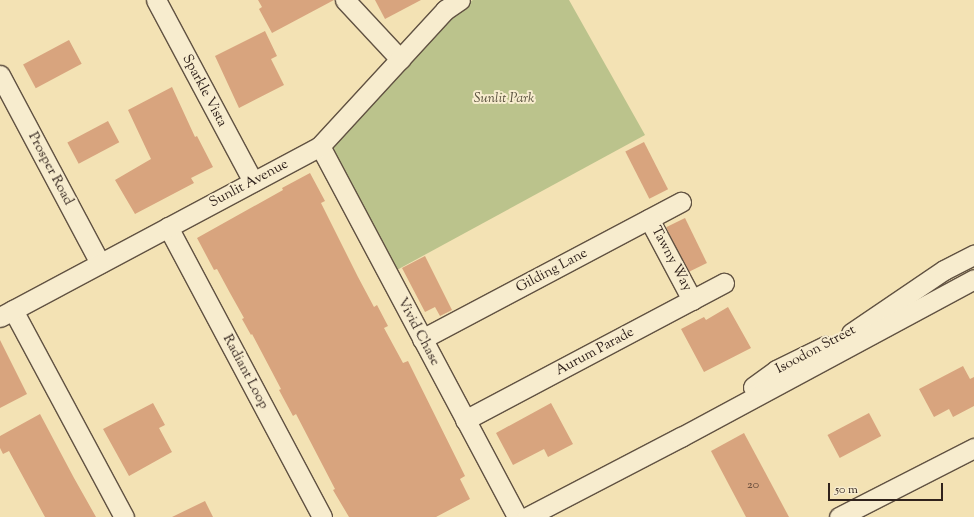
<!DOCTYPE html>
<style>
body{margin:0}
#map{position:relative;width:974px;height:517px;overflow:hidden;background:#f3e2b4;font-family:"Sorts Mill Goudy",serif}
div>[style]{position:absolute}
.green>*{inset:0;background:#bbc38c}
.building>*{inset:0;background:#d8a47e;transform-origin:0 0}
.roads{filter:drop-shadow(1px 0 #615242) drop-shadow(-1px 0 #615242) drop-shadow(0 1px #615242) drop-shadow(0 -1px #615242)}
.minor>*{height:19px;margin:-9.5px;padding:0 9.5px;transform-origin:9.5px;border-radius:9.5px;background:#f7ecce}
span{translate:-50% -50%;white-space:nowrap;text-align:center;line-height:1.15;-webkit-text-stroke:4px #f7ecce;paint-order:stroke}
.number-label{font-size:12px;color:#5a4234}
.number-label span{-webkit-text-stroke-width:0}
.street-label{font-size:14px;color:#30221c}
.park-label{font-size:14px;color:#5a523e;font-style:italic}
.scale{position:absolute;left:828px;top:483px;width:115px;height:18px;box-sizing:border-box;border:2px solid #30221c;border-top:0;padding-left:5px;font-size:12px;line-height:14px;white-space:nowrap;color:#30221c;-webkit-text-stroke:3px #f7ecce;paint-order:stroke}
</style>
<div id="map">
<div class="green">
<div style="clip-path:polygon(473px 0,569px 0,645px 135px,395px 271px,330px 147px,447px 14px)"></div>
</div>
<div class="building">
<div style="clip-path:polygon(258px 0,334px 0,272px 33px,259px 9px,262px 7px)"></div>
<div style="clip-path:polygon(375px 0,421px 0,385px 19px)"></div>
<div style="clip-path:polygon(265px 31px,277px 56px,271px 59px,284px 85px,239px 108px,215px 56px)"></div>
<div style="left:69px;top:40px;width:27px;height:52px;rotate:62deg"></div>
<div style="clip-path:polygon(172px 87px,195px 137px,197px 136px,213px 167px,191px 178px,194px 183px,135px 214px,115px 180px,151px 159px,128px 110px)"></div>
<div style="left:108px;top:121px;width:24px;height:46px;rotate:62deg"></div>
<div style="left:644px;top:142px;width:53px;height:21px;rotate:63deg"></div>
<div style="clip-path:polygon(310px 173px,325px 201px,321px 203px,358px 277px,374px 307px,377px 305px,388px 326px,384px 328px,403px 363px,408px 361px,465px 476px,460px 479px,470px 499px,436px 517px,349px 517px,333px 490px,335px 489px,296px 414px,293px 416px,279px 390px,281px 389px,252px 334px,251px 335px,242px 319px,244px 318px,230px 293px,217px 269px,214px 270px,197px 238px,283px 190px,282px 188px)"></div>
<div style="left:685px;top:218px;width:50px;height:21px;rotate:64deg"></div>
<div style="clip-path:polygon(425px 256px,452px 310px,440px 316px,435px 307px,425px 312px,402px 268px)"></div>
<div style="clip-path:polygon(728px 307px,751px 348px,704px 372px,681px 329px,704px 317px,706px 320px)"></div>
<div style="clip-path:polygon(0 340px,27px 394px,0 408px)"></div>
<div style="clip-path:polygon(963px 366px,970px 379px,974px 377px,974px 406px,953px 417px,949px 409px,934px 417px,919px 389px)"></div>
<div style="clip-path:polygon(153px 403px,165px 425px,159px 428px,172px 452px,129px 476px,103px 429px)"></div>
<div style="clip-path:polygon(551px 403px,573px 444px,548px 457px,544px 449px,513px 465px,496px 433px)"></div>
<div style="left:869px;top:413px;width:26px;height:47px;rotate:62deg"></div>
<div style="clip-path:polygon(40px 414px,74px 478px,96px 517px,45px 517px,9px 451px,3px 454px,0 448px,0 436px)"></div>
<div style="clip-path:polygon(744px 433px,789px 517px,746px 517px,711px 451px)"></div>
<div style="clip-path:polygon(205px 501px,213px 517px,172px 517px)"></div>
</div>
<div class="roads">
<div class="minor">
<div style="left:156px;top:0;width:206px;rotate:61.9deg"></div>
<div style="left:345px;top:0;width:81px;rotate:47deg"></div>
<div style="left:0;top:75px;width:213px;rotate:62deg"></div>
<div style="left:320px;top:146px;width:420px;rotate:62deg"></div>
<div style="left:649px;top:219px;width:92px;rotate:62deg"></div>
<div style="left:168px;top:227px;width:328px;rotate:62deg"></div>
<div style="left:13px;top:310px;width:235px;rotate:61.8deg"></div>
<div style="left:0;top:317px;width:363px;rotate:-28.1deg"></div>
<div style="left:320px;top:146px;width:185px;rotate:-47.4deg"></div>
<div style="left:445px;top:10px;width:18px;rotate:-34deg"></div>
<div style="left:851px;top:333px;width:112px;rotate:-34.1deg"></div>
<div style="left:944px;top:270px;width:34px;rotate:-27deg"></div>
<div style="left:422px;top:339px;width:293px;rotate:-27.9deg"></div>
<div style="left:753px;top:387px;width:29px;rotate:-36deg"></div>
<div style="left:776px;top:370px;width:55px;rotate:-26.1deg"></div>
<div style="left:465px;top:420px;width:293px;rotate:-27.9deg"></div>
<div style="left:527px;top:517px;width:174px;rotate:-27.5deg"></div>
<div style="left:681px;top:437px;width:333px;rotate:-28.3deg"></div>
<div style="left:839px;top:517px;width:152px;rotate:-27.1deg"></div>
</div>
</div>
<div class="number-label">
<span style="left:753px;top:486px">20</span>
</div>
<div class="street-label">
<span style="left:204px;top:91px;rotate:62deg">Sparkle Vista</span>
<span style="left:50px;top:169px;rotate:62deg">Prosper Road</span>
<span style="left:249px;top:184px;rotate:-28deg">Sunlit Avenue</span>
<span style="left:671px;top:259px;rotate:62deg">Tawny Way</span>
<span style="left:552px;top:271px;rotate:-28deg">Gilding Lane</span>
<span style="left:418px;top:332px;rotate:62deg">Vivid Chase</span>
<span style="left:816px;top:350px;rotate:-28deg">Isoodon Street</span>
<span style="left:595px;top:352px;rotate:-28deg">Aurum Parade</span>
<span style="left:245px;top:372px;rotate:62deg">Radiant Loop</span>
</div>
<div class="park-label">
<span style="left:504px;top:99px">Sunlit Park</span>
</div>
<div class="scale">50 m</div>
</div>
